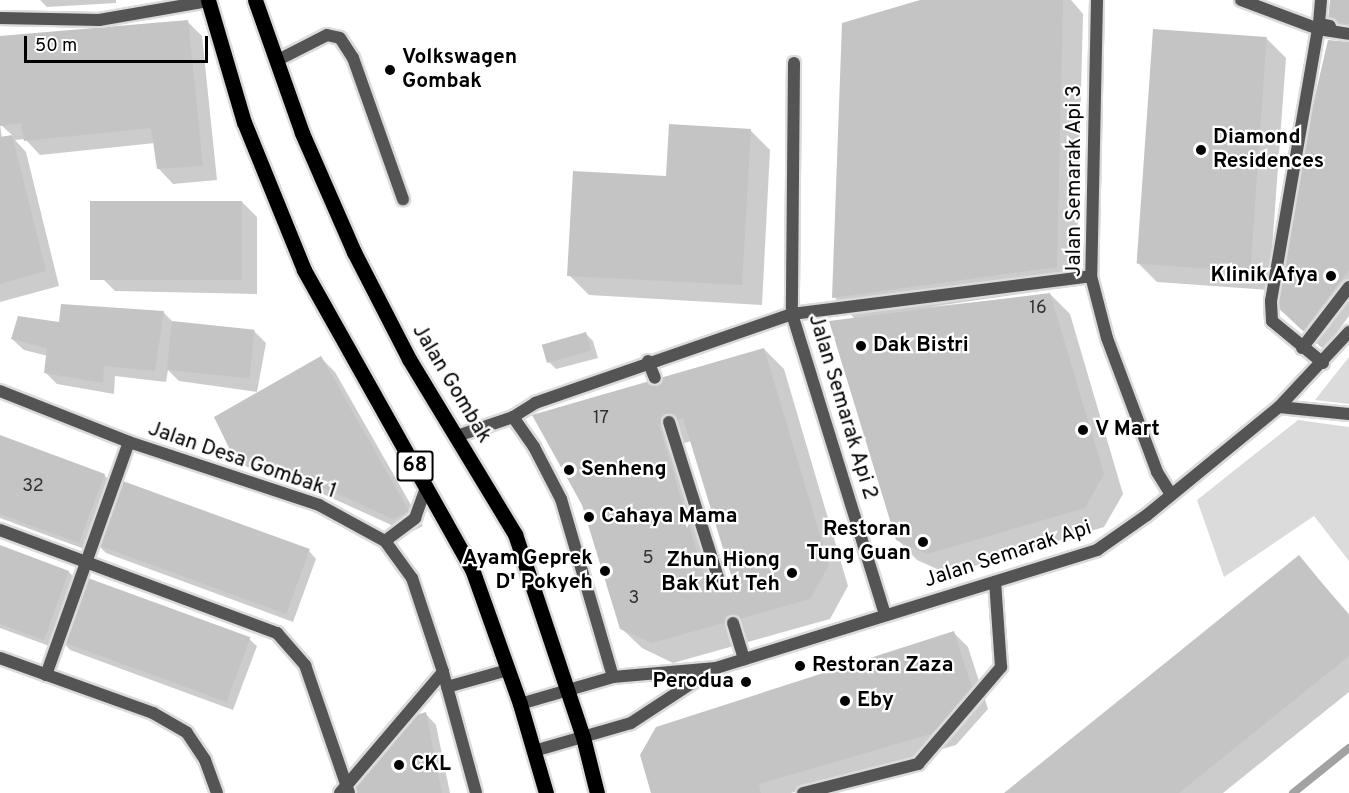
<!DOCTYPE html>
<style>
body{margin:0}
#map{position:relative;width:1349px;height:793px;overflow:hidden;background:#fff;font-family:Overpass,sans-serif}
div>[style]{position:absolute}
.green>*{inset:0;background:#dbdbdb}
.shadow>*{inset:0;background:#0003}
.stream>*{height:8px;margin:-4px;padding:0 4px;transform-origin:4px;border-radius:4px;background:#a2a2a2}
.building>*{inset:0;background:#c4c4c4;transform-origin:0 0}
.roads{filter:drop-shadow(2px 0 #dbdbdb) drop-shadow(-2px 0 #dbdbdb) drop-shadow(0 2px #dbdbdb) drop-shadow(0 -2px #dbdbdb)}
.service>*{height:12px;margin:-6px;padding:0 6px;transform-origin:6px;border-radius:6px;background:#545454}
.minor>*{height:12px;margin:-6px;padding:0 6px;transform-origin:6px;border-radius:6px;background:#545454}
.tertiary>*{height:12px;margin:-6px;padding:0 6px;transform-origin:6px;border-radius:6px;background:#545454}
.primary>*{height:15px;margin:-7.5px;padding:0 7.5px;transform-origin:7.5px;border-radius:7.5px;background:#000}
.dots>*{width:16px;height:16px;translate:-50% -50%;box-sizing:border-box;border:3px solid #fff;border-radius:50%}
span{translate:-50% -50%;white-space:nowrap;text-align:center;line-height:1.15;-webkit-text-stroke:4.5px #fff;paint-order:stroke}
.number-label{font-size:18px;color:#313131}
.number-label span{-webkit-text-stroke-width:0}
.shield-label span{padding:2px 4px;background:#fff;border:2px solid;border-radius:4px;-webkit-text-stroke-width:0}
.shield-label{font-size:20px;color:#000;font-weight:700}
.poi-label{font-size:21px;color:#000;font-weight:700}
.left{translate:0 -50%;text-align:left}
.right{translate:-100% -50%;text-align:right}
.street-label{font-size:21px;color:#000}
.scale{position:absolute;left:24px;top:36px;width:184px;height:27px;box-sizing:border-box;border:3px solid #000;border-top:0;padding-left:8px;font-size:18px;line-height:21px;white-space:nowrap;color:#000;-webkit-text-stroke:4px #fff;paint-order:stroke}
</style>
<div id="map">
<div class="green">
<div style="clip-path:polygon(1349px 357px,1349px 404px,1315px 400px)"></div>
<div style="clip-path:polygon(1298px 420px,1349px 427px,1349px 561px,1314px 516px,1224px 577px,1197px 500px)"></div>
</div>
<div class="shadow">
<div style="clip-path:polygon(40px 0,116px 0,116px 3px,47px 7px)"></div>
<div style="clip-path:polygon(930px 0,1071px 0,1083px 14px,1076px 286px,929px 307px,1050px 294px,1070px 314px,1123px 494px,1104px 527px,948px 574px,917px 560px,897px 539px,855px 319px,834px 297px)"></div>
<div style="clip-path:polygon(1331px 0,1349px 0,1349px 39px,1330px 20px)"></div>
<div style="clip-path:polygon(evenodd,187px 21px,202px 36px,217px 180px,173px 184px,159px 169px,155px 143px,40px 155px,25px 139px,15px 140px,26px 152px,59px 286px,0 302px,0 37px,187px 21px,0 124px,13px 136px,2px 138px,0 124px)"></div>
<div style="clip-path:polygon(1266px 38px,1286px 58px,1269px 290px,1157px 282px,1137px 262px)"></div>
<div style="clip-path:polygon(1349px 44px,1349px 316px,1324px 350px,1296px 324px)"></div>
<div style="clip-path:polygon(750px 130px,770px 150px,762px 305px,589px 295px,569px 275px,668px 177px)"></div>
<div style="clip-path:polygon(242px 202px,257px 217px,257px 294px,115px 291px,100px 276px)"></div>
<div style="clip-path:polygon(163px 312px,174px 323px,254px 331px,266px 343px,257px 392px,179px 381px,168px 370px,166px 382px,115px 376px,114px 394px,57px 384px,46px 373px,48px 356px,24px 350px,12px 339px,60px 324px)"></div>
<div style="clip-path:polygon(586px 334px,593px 341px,598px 358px,556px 369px,549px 362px,544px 345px)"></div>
<div style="clip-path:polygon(evenodd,764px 349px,784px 369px,848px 586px,830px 619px,673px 663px,642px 648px,621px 628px,583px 504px,534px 416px,764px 349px,691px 441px,734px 579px,719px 583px,678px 445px,691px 441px)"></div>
<div style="clip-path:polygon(321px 358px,335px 372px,423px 526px,409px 533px,303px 485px,247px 467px,232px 452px)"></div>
<div style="clip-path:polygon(0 437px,104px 475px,112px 483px,87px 550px,0 518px)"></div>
<div style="clip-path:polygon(121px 482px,309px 551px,316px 559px,293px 622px,106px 553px,98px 545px)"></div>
<div style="clip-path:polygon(0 547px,69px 572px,76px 580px,52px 647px,0 628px)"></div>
<div style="clip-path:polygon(1299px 557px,1349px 614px,1349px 692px,1223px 793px,1006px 793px)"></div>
<div style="clip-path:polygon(953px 632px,968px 647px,988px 709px,956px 745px,791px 793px,652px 793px)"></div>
<div style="clip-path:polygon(249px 639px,257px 646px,233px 710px,70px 650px,63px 642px)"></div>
<div style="clip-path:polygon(425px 713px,436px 725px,450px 793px,355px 793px)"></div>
</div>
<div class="stream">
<div style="left:1293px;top:793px;width:72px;rotate:-38.8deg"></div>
</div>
<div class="building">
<div style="clip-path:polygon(920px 0,1063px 0,1057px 267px,832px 298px,842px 23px)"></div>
<div style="clip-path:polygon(1330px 0,1349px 0,1349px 24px,1328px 20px)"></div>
<div style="clip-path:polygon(188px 20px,203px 166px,157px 169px,151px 128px,24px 141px,21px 123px,0 126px,0 36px)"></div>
<div style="left:1153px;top:29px;width:114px;height:235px;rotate:4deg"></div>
<div style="clip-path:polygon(1328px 40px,1349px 42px,1349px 270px,1303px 331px,1274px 304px,1286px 221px)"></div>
<div style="clip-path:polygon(669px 124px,751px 129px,742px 285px,567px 276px,573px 171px,666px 176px)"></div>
<div style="clip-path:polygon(12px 135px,46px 271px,0 284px,0 137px)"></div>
<div style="left:242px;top:201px;width:79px;height:152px;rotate:90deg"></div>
<div style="clip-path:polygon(1050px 293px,1104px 474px,1085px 508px,927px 554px,896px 540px,829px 321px)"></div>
<div style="clip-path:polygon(61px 304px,164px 311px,155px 371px,104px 366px,103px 383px,44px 373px,47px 348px,11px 339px,18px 316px,59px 322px)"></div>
<div style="left:172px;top:321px;width:83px;height:49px;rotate:6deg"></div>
<div style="left:586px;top:332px;width:19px;height:46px;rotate:74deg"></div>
<div style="clip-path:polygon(evenodd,764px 348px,829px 565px,810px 599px,652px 643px,620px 629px,582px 505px,532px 415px,764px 348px,683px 418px,732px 578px,707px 585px,659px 425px,683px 418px)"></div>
<div style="clip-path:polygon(321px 356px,409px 511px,393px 519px,287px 471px,231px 452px,214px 417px)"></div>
<div style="clip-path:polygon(0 435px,105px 474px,79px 543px,0 514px)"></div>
<div style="left:120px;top:480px;width:202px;height:69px;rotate:20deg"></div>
<div style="clip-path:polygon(0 545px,69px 571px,44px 640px,0 624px)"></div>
<div style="clip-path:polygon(1299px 555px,1349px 616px,1349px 656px,1179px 793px,1004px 793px)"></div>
<div style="left:85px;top:577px;width:176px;height:69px;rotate:20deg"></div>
<div style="clip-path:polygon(954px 631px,974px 694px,941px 731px,759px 784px,761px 793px,651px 793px,640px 755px,656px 727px)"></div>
<div style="clip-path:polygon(426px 712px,442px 793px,353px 793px,352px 786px,409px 717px)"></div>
</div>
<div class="roads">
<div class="service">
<div style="left:1321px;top:0;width:24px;rotate:95deg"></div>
<div style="left:1319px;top:24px;width:11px;rotate:10deg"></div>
<div style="left:0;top:18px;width:99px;rotate:1.2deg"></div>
<div style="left:99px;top:20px;width:112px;rotate:-9.8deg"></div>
<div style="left:276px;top:61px;width:57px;rotate:-27deg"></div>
<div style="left:327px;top:35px;width:13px;rotate:13deg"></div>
<div style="left:340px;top:38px;width:24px;rotate:57deg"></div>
<div style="left:353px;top:58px;width:150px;rotate:70.5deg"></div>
<div style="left:1302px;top:348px;width:77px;rotate:-52.4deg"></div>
<div style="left:648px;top:361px;width:18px;rotate:68deg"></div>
<div style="left:1323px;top:363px;width:66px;rotate:-140.5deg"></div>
<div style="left:1272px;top:321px;width:20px;rotate:-93deg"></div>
<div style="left:1271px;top:301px;width:276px;rotate:-80.2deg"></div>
<div style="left:1318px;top:29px;width:31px;rotate:9deg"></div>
<div style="left:513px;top:417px;width:26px;rotate:-32deg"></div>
<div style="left:535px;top:403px;width:272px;rotate:-19.1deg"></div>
<div style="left:792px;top:314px;width:301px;rotate:-7.2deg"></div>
<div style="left:669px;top:422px;width:167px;rotate:72.5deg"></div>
<div style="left:0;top:530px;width:296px;rotate:20.4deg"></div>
<div style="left:277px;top:633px;width:43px;rotate:48.8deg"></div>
<div style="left:305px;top:665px;width:135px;rotate:71deg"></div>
<div style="left:733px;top:623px;width:38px;rotate:73deg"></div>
<div style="left:46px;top:675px;width:247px;rotate:-70.4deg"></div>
<div style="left:340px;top:793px;width:159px;rotate:-49.6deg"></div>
<div style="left:803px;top:793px;width:119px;rotate:-14.2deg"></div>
<div style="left:918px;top:764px;width:128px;rotate:-49.4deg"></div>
<div style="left:1001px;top:667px;width:85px;rotate:-94deg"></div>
</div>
<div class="minor">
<div style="left:1097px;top:0;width:276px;rotate:91.2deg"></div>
<div style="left:1091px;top:276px;width:64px;rotate:75.5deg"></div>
<div style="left:1107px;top:338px;width:143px;rotate:69.5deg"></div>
<div style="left:1157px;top:472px;width:25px;rotate:58deg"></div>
<div style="left:1241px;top:0;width:82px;rotate:20.6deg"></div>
<div style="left:794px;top:63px;width:251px;rotate:90.5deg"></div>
<div style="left:792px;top:314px;width:314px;rotate:72.8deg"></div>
<div style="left:0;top:391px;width:139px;rotate:21.6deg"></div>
<div style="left:129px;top:442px;width:200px;rotate:18.3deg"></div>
<div style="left:319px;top:505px;width:75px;rotate:28.6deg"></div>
<div style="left:385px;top:541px;width:46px;rotate:53.9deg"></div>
<div style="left:412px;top:578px;width:99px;rotate:71.7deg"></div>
<div style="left:443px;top:672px;width:125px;rotate:74.7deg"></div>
<div style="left:1279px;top:407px;width:70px;rotate:5.7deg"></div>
<div style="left:457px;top:436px;width:59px;rotate:-18.7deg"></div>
<div style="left:513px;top:417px;width:37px;rotate:55deg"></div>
<div style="left:534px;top:447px;width:59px;rotate:62.6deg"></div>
<div style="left:561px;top:499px;width:185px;rotate:73.7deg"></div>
<div style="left:385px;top:541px;width:38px;rotate:-37deg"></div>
<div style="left:415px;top:518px;width:33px;rotate:-70deg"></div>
<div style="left:0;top:658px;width:163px;rotate:19.8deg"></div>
<div style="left:153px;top:713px;width:39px;rotate:30deg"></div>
<div style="left:187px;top:733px;width:32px;rotate:56deg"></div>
<div style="left:205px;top:760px;width:35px;rotate:70deg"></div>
<div style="left:447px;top:687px;width:63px;rotate:-15.6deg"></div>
</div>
<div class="tertiary">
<div style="left:520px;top:704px;width:97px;rotate:-16.2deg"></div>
<div style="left:613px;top:677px;width:103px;rotate:-5deg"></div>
<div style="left:716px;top:668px;width:399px;rotate:-17.2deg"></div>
<div style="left:1097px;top:550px;width:61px;rotate:-35deg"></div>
<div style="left:1147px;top:515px;width:171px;rotate:-39.3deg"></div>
<div style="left:1279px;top:407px;width:103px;rotate:-47deg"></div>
<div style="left:534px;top:751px;width:101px;rotate:-16.1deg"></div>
<div style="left:631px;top:723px;width:97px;rotate:-33.2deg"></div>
</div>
<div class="primary">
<div style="left:208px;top:0;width:127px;rotate:73.6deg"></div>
<div style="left:244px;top:122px;width:160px;rotate:67.9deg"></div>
<div style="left:304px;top:270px;width:343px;rotate:60.7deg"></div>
<div style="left:472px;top:569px;width:143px;rotate:70.4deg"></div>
<div style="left:520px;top:704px;width:93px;rotate:73.7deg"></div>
<div style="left:255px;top:0;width:141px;rotate:70.5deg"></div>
<div style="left:302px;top:133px;width:130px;rotate:66.4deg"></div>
<div style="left:354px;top:252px;width:120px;rotate:62.8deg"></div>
<div style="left:409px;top:359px;width:205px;rotate:58.8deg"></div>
<div style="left:515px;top:534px;width:214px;rotate:71.5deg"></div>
<div style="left:583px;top:737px;width:58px;rotate:76deg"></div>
</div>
</div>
<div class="dots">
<div style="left:390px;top:70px;background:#000"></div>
<div style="left:1201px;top:150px;background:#000"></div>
<div style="left:1331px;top:276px;background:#000"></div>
<div style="left:861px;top:346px;background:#000"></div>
<div style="left:1083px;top:430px;background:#000"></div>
<div style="left:569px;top:470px;background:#000"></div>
<div style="left:589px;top:517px;background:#000"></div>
<div style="left:923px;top:542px;background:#000"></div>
<div style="left:605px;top:571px;background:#000"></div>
<div style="left:792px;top:573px;background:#000"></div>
<div style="left:800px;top:666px;background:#000"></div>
<div style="left:746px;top:682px;background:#000"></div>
<div style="left:845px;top:701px;background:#000"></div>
<div style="left:399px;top:765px;background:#000"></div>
</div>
<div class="number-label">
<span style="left:1038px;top:309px">16</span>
<span style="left:601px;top:419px">17</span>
<span style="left:33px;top:487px">32</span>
<span style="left:648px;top:559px">5</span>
<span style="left:634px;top:599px">3</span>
</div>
<div class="shield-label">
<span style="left:415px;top:466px">68</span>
</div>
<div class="poi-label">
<span class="left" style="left:402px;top:70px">Volkswagen<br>Gombak</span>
<span class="left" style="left:1213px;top:150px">Diamond<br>Residences</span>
<span class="right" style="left:1318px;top:276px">Klinik Afya</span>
<span class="left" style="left:873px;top:346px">Dak Bistri</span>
<span class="left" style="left:1095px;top:430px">V Mart</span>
<span class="left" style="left:581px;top:470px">Senheng</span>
<span class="left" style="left:601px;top:517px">Cahaya Mama</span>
<span class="right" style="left:911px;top:542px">Restoran<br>Tung Guan</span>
<span class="right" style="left:593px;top:571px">Ayam Geprek<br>D' Pokyeh</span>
<span class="right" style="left:780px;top:573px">Zhun Hiong<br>Bak Kut Teh</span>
<span class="left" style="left:812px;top:666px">Restoran Zaza</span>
<span class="right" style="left:734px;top:682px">Perodua</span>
<span class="left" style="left:857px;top:701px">Eby</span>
<span class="left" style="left:411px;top:765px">CKL</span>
</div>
<div class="street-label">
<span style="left:1075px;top:181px;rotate:-90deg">Jalan Semarak Api 3</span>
<span style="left:451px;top:384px;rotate:59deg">Jalan Gombak</span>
<span style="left:842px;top:407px;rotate:73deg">Jalan Semarak Api 2</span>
<span style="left:242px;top:461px;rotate:19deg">Jalan Desa Gombak 1</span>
<span style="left:1008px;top:555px;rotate:-18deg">Jalan Semarak Api</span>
</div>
<div class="scale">50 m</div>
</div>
